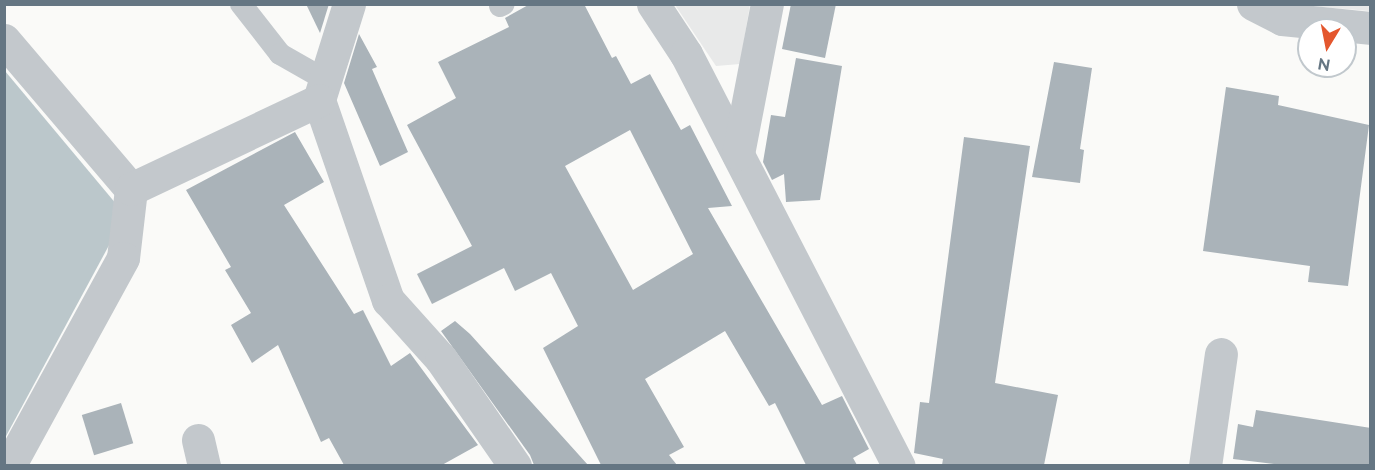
<!DOCTYPE html>
<style>
body{margin:0}
#map{position:relative;width:1375px;height:470px;overflow:hidden;background:#fafaf8;font-family:Raleway,sans-serif}
div>[style]{position:absolute}
.built>*{inset:0;background:#e8e9e9}
.water>*{inset:0;background:#bbc7cb}
.building>*{inset:0;background:#aab3b9;transform-origin:0 0}
.service>*{height:22px;margin:-11px;padding:0 11px;transform-origin:11px;border-radius:11px;background:#c3c8cc}
.minor>*{height:33px;margin:-16.5px;padding:0 16.5px;transform-origin:16.5px;border-radius:16.5px;background:#c3c8cc}
span{translate:-50% -50%;white-space:nowrap;text-align:center;line-height:1.15;-webkit-text-stroke:6px #fff;paint-order:stroke}
.frame{position:absolute;inset:0;border:6px solid #657683;pointer-events:none}
.north{position:absolute;left:1297px;top:18px;width:60px;height:60px;box-sizing:border-box;background:#fff;border:2px solid #c1c8cd;border-radius:50%;rotate:190deg;font-size:16px;font-weight:700;line-height:24px;text-align:center;color:#657683}
.north::after{content:'';display:block;margin:auto;width:21px;height:27px;background:#e4572e;clip-path:polygon(50% 0,100% 100%,50% 72%,0 100%)}
</style>
<div id="map">
<div class="built">
<div style="clip-path:polygon(675px 5px,750px 5px,740px 64px,716px 66px)"></div>
<div style="clip-path:polygon(1297px 5px,1370px 5px,1370px 11px)"></div>
</div>
<div class="water">
<div style="clip-path:polygon(5px 71px,117px 205px,114px 236px,5px 438px)"></div>
</div>
<div class="building">
<div style="clip-path:polygon(306px 4px,329px 4px,320px 33px)"></div>
<div style="clip-path:polygon(evenodd,530px 4px,584px 4px,612px 58px,616px 56px,631px 84px,650px 74px,681px 130px,690px 125px,732px 206px,708px 208px,822px 405px,842px 396px,869px 449px,853px 458px,857px 465px,806px 465px,775px 403px,769px 406px,725px 331px,645px 379px,684px 447px,669px 455px,677px 465px,601px 465px,543px 348px,578px 326px,551px 273px,515px 291px,504px 268px,432px 304px,417px 274px,472px 246px,407px 125px,456px 98px,438px 62px,509px 27px,505px 18px,530px 4px,630px 130px,693px 254px,633px 290px,565px 166px,630px 130px)"></div>
<div style="clip-path:polygon(791px 4px,836px 4px,825px 58px,782px 49px)"></div>
<div style="clip-path:polygon(359px 34px,377px 67px,372px 69px,408px 152px,380px 166px,344px 83px)"></div>
<div style="clip-path:polygon(796px 58px,842px 66px,820px 200px,786px 202px,784px 174px,772px 180px,763px 162px,771px 115px,785px 117px)"></div>
<div style="clip-path:polygon(1054px 62px,1092px 68px,1080px 149px,1084px 150px,1080px 183px,1032px 177px)"></div>
<div style="clip-path:polygon(1226px 87px,1279px 96px,1278px 105px,1369px 125px,1348px 286px,1308px 282px,1310px 266px,1203px 251px)"></div>
<div style="clip-path:polygon(295px 132px,324px 182px,284px 205px,354px 314px,363px 310px,391px 366px,410px 353px,478px 445px,442px 465px,344px 465px,329px 438px,321px 442px,278px 345px,252px 363px,231px 325px,251px 313px,225px 270px,231px 267px,186px 190px)"></div>
<div style="clip-path:polygon(964px 137px,1030px 146px,995px 383px,1058px 395px,1044px 465px,942px 465px,943px 459px,914px 453px,920px 402px,929px 403px)"></div>
<div style="clip-path:polygon(455px 321px,470px 334px,588px 465px,534px 465px,530px 455px,441px 331px)"></div>
<div style="left:121px;top:403px;width:42px;height:41px;rotate:73deg"></div>
<div style="clip-path:polygon(1256px 410px,1371px 428px,1371px 465px,1282px 465px,1233px 459px,1238px 424px,1253px 427px)"></div>
</div>
<div class="service">
<div style="left:241px;top:4px;width:63px;rotate:52deg"></div>
<div style="left:280px;top:54px;width:51px;rotate:29.6deg"></div>
<div style="left:500px;top:6px;width:4px;rotate:-27deg"></div>
</div>
<div class="minor">
<div style="left:349px;top:4px;width:101px;rotate:107.4deg"></div>
<div style="left:319px;top:100px;width:212px;rotate:71deg"></div>
<div style="left:388px;top:300px;width:79px;rotate:48.1deg"></div>
<div style="left:441px;top:359px;width:130px;rotate:55.3deg"></div>
<div style="left:653px;top:4px;width:60px;rotate:56.6deg"></div>
<div style="left:686px;top:54px;width:464px;rotate:62.7deg"></div>
<div style="left:1253px;top:4px;width:33px;rotate:27deg"></div>
<div style="left:1282px;top:19px;width:88px;rotate:5.8deg"></div>
<div style="left:4px;top:40px;width:196px;rotate:49.6deg"></div>
<div style="left:131px;top:189px;width:69px;rotate:96.6deg"></div>
<div style="left:123px;top:258px;width:237px;rotate:118.7deg"></div>
<div style="left:738px;top:154px;width:153px;rotate:-79.1deg"></div>
<div style="left:131px;top:189px;width:208px;rotate:-25.3deg"></div>
<div style="left:198px;top:440px;width:27px;rotate:77deg"></div>
<div style="left:1205px;top:466px;width:113px;rotate:-81.9deg"></div>
</div>
<div class="frame"></div>
<div class="north">N</div>
</div>
